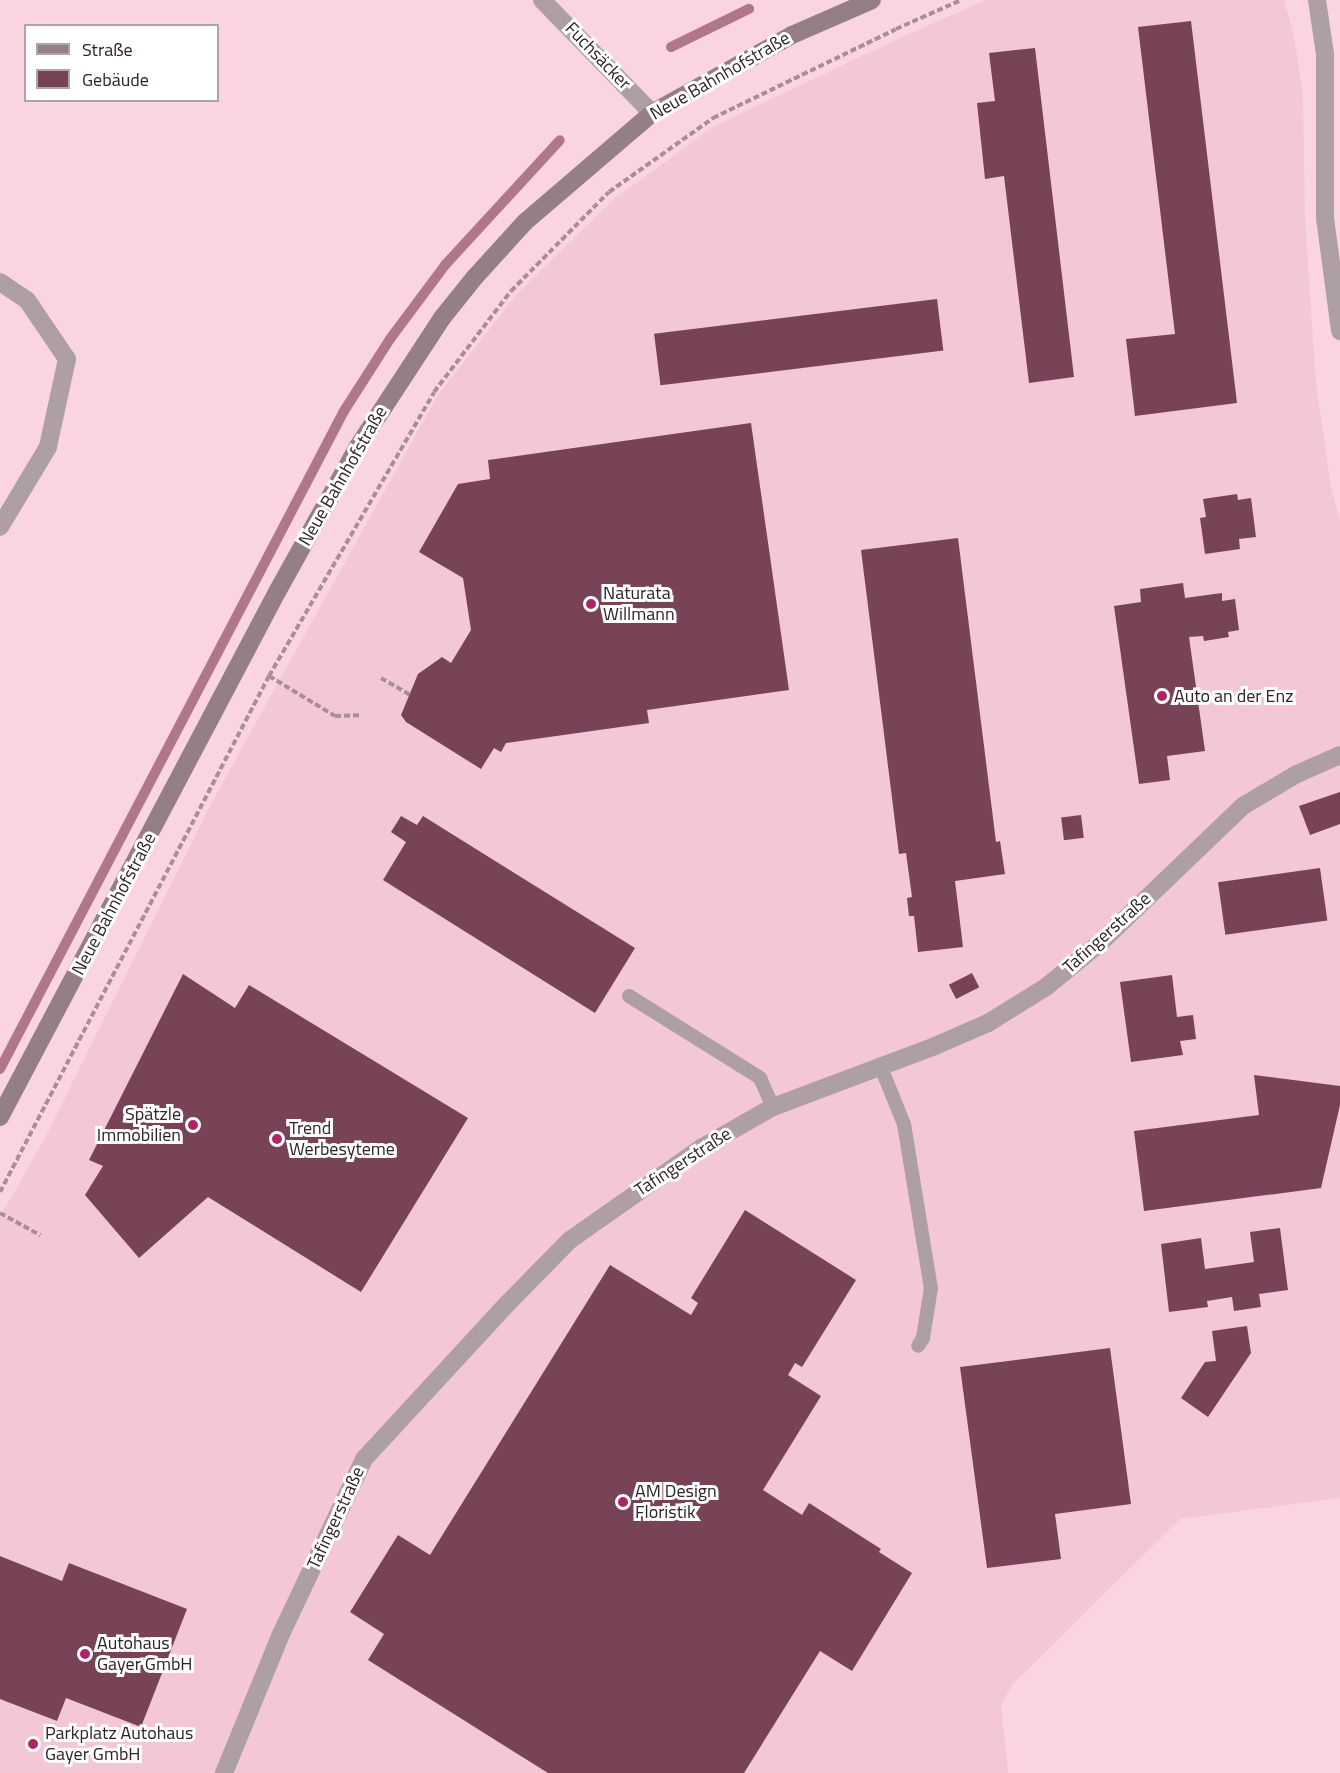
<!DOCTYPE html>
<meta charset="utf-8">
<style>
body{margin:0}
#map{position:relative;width:1340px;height:1773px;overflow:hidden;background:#fad5e1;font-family:"Titillium Web",sans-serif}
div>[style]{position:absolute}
.built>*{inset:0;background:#f3c7d5}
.stream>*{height:10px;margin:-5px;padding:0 5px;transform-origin:5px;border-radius:5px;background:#b07689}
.building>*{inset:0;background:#784356;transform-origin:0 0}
.path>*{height:4px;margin-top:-2px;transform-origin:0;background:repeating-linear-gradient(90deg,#aa8e97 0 6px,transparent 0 9px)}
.service>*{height:14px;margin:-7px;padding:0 7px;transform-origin:7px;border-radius:7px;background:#ae9fa3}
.minor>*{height:18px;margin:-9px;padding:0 9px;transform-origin:9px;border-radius:9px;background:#ae9fa3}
.secondary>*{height:18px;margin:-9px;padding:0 9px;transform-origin:9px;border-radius:9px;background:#957f86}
.dots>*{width:16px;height:16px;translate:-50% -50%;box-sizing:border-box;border:3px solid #fff;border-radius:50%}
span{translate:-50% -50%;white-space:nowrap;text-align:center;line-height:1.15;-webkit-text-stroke:6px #fff;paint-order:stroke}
.street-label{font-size:18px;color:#2f2126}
.poi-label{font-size:18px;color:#2f2126}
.left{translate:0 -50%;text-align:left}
.right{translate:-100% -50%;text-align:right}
.legend{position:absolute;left:24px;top:24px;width:195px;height:78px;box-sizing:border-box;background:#fff;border:2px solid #aca6a8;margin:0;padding:8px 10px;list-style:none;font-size:18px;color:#2f2126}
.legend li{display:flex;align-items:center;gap:12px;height:30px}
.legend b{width:30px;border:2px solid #aca6a8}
</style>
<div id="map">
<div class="built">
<div style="clip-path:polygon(986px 0,1284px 0,1294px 36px,1303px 96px,1305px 219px,1316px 384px,1331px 487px,1340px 522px,1340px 1498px,1180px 1519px,1012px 1685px,1001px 1705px,1008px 1773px,0 1773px,0 1217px,45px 1138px,208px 810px,275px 688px,438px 395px,516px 295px,614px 199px,716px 125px,900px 38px)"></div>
</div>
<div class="stream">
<div style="left:671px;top:47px;width:87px;rotate:-26deg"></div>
<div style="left:0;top:1069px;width:742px;rotate:-62.4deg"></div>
<div style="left:344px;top:411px;width:85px;rotate:-57.4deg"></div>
<div style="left:390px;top:339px;width:94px;rotate:-53.3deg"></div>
<div style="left:446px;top:264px;width:168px;rotate:-47.4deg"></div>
</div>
<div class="building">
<div style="clip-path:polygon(1191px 21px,1237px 403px,1135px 416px,1126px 339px,1175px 334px,1138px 27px)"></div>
<div style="clip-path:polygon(1035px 48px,1074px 377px,1029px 383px,1004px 176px,985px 179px,977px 103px,995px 101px,989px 53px)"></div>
<div style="left:937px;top:299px;width:52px;height:285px;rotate:83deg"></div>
<div style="clip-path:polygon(751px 423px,789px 690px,647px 710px,649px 723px,506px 743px,501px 752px,494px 748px,481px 769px,406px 722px,401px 715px,418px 674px,442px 657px,451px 663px,471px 630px,463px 578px,419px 552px,458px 484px,490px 479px,488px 460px)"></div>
<div style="clip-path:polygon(1237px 494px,1238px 500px,1251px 498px,1256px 537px,1239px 539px,1240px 549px,1205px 554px,1200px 518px,1206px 517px,1203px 499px)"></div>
<div style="clip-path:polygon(958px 538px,996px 842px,1000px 841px,1005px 874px,955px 881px,963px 947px,918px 952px,914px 916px,909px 916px,907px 898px,912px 897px,906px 853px,899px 854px,861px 550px)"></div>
<div style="clip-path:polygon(1183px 583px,1185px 598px,1222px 593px,1222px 601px,1235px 599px,1239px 630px,1228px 632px,1229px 637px,1204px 641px,1203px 636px,1189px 637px,1205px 751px,1167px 756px,1170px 780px,1139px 784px,1114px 606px,1141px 602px,1140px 589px)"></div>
<div style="clip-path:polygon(1340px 792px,1340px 824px,1310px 835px,1299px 806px)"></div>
<div style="left:1081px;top:815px;width:23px;height:20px;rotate:83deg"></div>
<div style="clip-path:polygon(401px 816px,417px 825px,423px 816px,635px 948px,595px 1013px,383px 880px,406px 842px,391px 832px)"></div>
<div style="left:1320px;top:868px;width:53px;height:103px;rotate:82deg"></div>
<div style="left:972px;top:973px;width:16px;height:26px;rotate:63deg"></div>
<div style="clip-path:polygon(183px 974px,235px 1008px,249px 985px,468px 1118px,361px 1292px,208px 1197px,139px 1258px,85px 1195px,103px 1166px,89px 1160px)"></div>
<div style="clip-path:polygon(1172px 975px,1177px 1017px,1193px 1015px,1196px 1039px,1180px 1041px,1183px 1055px,1131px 1062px,1120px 982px)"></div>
<div style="clip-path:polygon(1254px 1075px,1340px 1086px,1340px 1105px,1321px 1188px,1144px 1211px,1134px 1131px,1259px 1115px)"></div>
<div style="clip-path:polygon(745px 1210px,856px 1280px,802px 1367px,795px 1363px,788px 1375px,821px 1396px,763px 1490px,802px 1515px,809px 1503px,881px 1549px,879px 1552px,912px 1573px,852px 1671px,820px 1651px,744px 1773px,548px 1773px,368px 1660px,384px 1634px,350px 1612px,398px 1535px,430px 1555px,610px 1265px,691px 1315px,698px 1303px,691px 1298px)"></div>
<div style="clip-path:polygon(1280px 1228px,1288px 1290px,1259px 1294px,1261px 1307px,1234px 1311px,1232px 1297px,1207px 1301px,1208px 1307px,1169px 1312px,1161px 1244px,1201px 1238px,1205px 1269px,1254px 1262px,1250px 1232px)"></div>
<div style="clip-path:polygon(1247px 1326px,1251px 1353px,1208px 1417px,1181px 1398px,1205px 1362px,1216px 1361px,1212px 1331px)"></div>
<div style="clip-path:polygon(1110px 1348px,1131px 1504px,1055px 1514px,1061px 1559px,987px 1568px,960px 1367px)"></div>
<div style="clip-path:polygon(0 1556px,62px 1581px,69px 1563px,187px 1609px,141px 1727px,66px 1698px,57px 1721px,0 1699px)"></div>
</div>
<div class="path">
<div style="left:269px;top:676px;width:77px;rotate:31.2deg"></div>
<div style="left:335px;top:716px;width:24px;rotate:-2deg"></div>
<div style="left:381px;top:678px;width:34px;rotate:30deg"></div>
<div style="left:0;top:1192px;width:582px;rotate:-62.47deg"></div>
<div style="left:269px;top:676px;width:328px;rotate:-59.8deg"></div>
<div style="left:434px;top:392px;width:127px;rotate:-52.7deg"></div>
<div style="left:511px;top:291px;width:139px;rotate:-45.3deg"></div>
<div style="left:609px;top:192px;width:128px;rotate:-35.4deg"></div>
<div style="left:713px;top:118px;width:203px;rotate:-25.9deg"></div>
<div style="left:896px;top:29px;width:71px;rotate:-24deg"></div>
<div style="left:0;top:1213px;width:46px;rotate:28.8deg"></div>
</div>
<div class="service">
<div style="left:629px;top:996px;width:155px;rotate:32deg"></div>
<div style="left:760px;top:1078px;width:32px;rotate:66deg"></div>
<div style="left:880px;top:1065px;width:64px;rotate:67.9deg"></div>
<div style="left:904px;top:1124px;width:166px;rotate:80.7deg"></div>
<div style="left:931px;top:1288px;width:51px;rotate:99.1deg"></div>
<div style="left:923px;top:1338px;width:9px;rotate:122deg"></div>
</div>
<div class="minor">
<div style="left:542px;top:0;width:158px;rotate:45.8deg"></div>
<div style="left:1317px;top:0;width:55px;rotate:81.6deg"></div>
<div style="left:1325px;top:54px;width:164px;rotate:90deg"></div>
<div style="left:1325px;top:218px;width:114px;rotate:82.4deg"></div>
<div style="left:0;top:282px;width:32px;rotate:34deg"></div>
<div style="left:27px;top:300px;width:71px;rotate:55.9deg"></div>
<div style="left:67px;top:359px;width:90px;rotate:102.2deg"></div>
<div style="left:48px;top:447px;width:93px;rotate:121deg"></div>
<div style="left:224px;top:1773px;width:150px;rotate:-67.7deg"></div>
<div style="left:281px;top:1634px;width:194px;rotate:-64.6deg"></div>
<div style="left:364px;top:1459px;width:211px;rotate:-47.3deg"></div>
<div style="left:507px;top:1304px;width:90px;rotate:-45.5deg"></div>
<div style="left:570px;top:1240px;width:160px;rotate:-35.1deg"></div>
<div style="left:701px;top:1148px;width:83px;rotate:-29.7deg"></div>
<div style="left:773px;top:1107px;width:173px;rotate:-20.6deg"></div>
<div style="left:935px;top:1046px;width:58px;rotate:-23.5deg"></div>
<div style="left:988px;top:1023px;width:68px;rotate:-31.8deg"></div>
<div style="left:1046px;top:987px;width:70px;rotate:-39.2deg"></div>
<div style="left:1100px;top:943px;width:198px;rotate:-43.8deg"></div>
<div style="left:1243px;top:806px;width:63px;rotate:-30.7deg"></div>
<div style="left:1297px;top:774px;width:47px;rotate:-23.8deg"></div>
</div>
<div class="secondary">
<div style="left:0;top:1117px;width:594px;rotate:-62.18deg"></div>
<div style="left:277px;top:592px;width:165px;rotate:-60.9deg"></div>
<div style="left:357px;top:448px;width:155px;rotate:-56.8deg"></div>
<div style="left:442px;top:318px;width:53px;rotate:-51.2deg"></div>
<div style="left:475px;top:277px;width:74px;rotate:-47.7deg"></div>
<div style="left:525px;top:222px;width:167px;rotate:-40.6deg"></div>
<div style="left:652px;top:113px;width:160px;rotate:-29.1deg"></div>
<div style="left:792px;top:35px;width:87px;rotate:-23.6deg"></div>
</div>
<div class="dots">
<div style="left:591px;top:604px;background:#ae2566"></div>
<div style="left:1162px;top:696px;background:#ae2566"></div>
<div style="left:193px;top:1125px;background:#ae2566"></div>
<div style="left:277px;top:1139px;background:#ae2566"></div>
<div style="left:623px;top:1502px;background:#ae2566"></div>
<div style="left:85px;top:1654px;background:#ae2566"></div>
<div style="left:33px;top:1744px;background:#ae2566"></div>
</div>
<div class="street-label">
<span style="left:598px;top:56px;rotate:46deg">Fuchsäcker</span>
<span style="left:720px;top:76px;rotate:-30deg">Neue Bahnhofstraße</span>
<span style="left:343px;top:476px;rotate:-60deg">Neue Bahnhofstraße</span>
<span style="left:114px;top:904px;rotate:-62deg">Neue Bahnhofstraße</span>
<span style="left:1107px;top:933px;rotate:-42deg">Tafingerstraße</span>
<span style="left:683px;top:1162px;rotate:-33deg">Tafingerstraße</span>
<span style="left:336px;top:1518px;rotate:-65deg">Tafingerstraße</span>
</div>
<div class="poi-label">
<span class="left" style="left:603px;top:604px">Naturata<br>Willmann</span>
<span class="left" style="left:1174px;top:696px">Auto an der Enz</span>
<span class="right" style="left:181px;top:1125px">Spätzle<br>Immobilien</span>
<span class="left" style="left:289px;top:1139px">Trend<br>Werbesyteme</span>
<span class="left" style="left:635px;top:1502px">AM Design<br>Floristik</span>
<span class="left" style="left:97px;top:1654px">Autohaus<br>Gayer GmbH</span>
<span class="left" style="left:45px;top:1744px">Parkplatz Autohaus<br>Gayer GmbH</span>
</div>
<ul class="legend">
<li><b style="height:8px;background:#957f86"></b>Straße</li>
<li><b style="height:16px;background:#784356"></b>Gebäude</li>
</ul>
</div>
